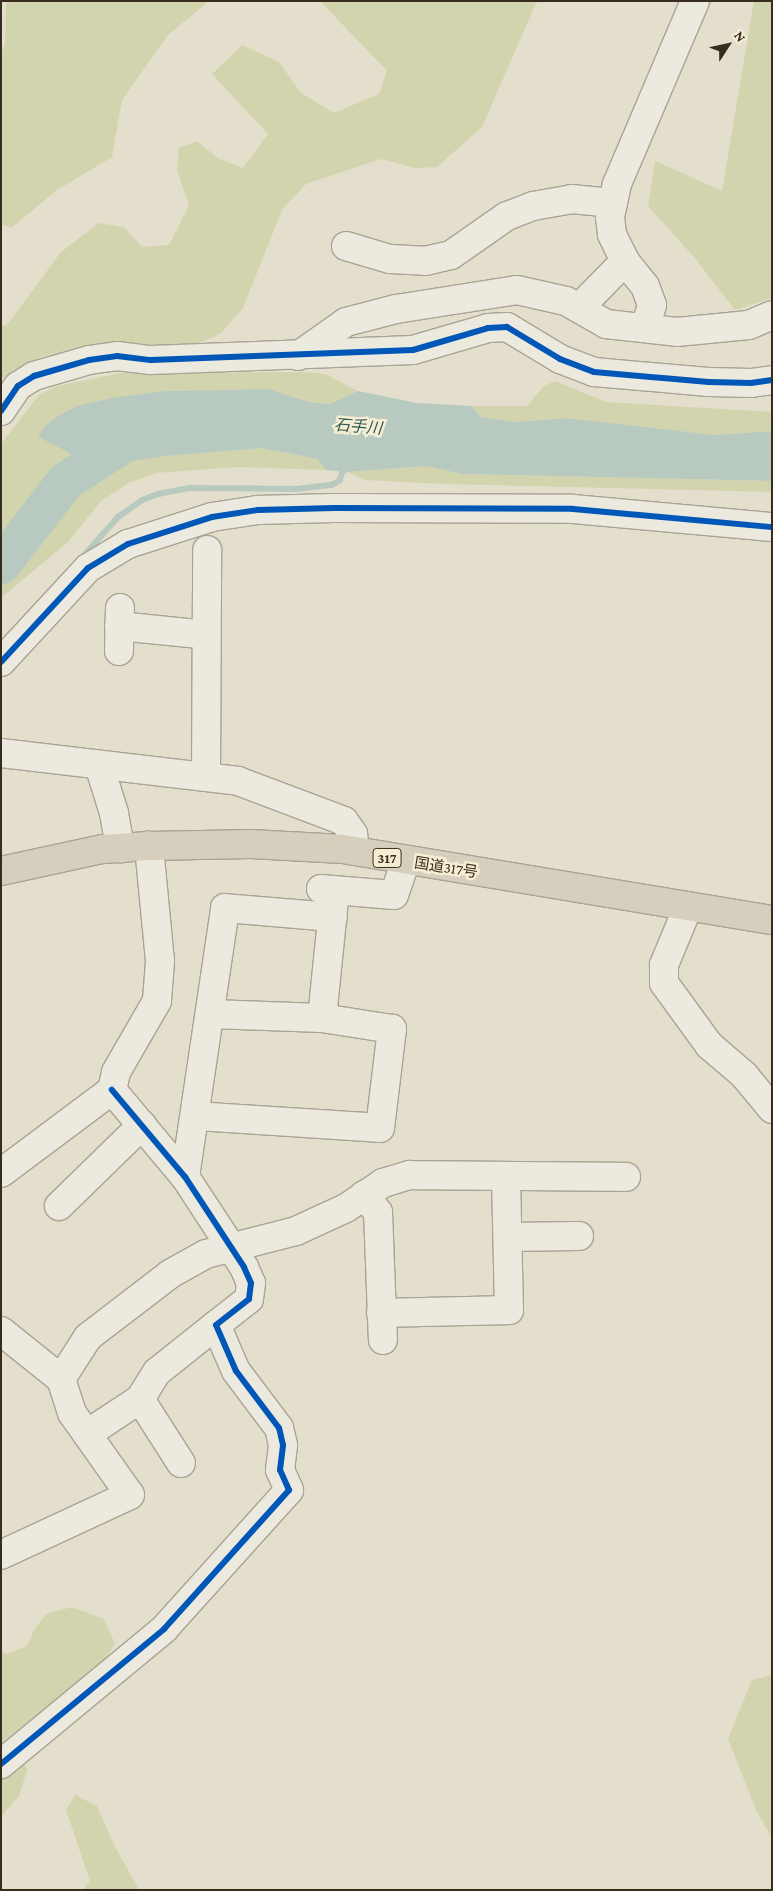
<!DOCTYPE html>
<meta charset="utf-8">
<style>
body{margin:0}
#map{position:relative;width:773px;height:1891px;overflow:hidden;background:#e4decc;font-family:"Crimson Pro","Noto Sans JP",serif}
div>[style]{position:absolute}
.green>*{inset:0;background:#d2d4ae}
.water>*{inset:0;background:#b8cac0}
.stream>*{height:6px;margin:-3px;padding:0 3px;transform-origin:3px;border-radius:3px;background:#b8cac0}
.river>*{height:39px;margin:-19.5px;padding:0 19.5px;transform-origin:19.5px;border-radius:19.5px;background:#b8cac0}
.roads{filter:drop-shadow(1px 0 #a9a395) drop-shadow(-1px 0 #a9a395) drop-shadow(0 1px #a9a395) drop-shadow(0 -1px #a9a395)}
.minor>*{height:28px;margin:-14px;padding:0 14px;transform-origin:14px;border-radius:14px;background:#ece9de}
.highway>*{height:28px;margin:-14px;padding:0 14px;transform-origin:14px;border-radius:14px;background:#d7cfbd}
.cycleway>*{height:6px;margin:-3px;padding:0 3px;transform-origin:3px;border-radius:3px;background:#0057b8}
span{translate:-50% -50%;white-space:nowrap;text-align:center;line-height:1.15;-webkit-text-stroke:5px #f6eed2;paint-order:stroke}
.shield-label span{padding:1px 4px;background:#f6eed2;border:1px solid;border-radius:4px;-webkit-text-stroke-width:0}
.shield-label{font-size:14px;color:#382c1e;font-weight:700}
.street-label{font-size:15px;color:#382c1e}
.water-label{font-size:16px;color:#2d5858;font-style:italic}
.frame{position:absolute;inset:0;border:2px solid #382c1e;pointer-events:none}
.north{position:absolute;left:703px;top:20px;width:50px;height:50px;-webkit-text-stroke:4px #f6eed2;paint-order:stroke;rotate:55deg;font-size:14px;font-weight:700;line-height:20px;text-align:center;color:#382c1e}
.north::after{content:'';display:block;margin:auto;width:18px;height:22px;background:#382c1e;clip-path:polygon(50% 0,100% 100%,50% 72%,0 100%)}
</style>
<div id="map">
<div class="green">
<div style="clip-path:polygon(6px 1px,209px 1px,168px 35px,122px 100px,112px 157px,57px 190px,11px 228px,1px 224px,1px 54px,5px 44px)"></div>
<div style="clip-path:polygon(320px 1px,537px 1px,482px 127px,437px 167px,415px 168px,381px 159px,306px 184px,282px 210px,243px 308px,221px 333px,186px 350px,106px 344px,40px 357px,1px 379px,1px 326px,7px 325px,61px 252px,99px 223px,124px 227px,142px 247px,169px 245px,189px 205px,177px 170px,179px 148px,197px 141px,219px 159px,243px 168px,268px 134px,212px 74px,242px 45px,279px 62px,301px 93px,334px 113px,379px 94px,387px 71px)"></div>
<div style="clip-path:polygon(754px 1px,772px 1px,772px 298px,735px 310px,694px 257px,648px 206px,655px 161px,722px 191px)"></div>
<div style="clip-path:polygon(303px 372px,325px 374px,358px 391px,330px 404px,309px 402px,269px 389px,164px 391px,77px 406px,45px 426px,38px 437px,103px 470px,126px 462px,166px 456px,261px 448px,317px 459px,326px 470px,236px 467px,156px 473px,129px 483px,101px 501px,69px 541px,1px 598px,1px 444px,39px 395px,57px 386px,122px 373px)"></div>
<div style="clip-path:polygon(555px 381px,606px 402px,772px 412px,772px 431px,716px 435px,566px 418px,515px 422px,481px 417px,471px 406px,527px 406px,544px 386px)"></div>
<div style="clip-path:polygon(426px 466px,462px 474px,772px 481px,772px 492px,445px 484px,364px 480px,348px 472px)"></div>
<div style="clip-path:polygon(72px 1607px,104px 1619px,115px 1644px,96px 1672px,10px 1736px,27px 1770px,19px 1796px,1px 1817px,1px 1652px,7px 1654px,27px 1646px,34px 1630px,46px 1614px)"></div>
<div style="clip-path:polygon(772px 1675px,772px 1838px,756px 1810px,728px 1739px,752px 1680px)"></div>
<div style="clip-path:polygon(75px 1795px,97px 1806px,114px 1845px,139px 1890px,83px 1890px,90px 1881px,66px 1810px)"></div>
</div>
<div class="water">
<div style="clip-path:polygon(269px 389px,309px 402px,330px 404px,358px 391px,417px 403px,471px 406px,481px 417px,515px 422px,566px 418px,716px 435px,772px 431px,772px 481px,462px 474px,426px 466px,348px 472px,326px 470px,317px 459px,261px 448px,166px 456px,126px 462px,103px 470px,38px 437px,45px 426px,58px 416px,77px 406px,112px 398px,164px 391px)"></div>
</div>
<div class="stream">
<div style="left:80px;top:560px;width:57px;rotate:-48.5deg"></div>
<div style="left:118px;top:517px;width:29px;rotate:-35deg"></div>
<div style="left:142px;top:500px;width:17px;rotate:-21deg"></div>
<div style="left:158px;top:494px;width:33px;rotate:-11deg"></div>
<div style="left:190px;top:488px;width:107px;rotate:0.5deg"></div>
<div style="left:297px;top:489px;width:35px;rotate:-7deg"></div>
<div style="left:332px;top:485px;width:9px;rotate:-32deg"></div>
<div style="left:340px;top:480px;width:8px;rotate:-76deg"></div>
<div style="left:342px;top:472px;width:8px;rotate:-30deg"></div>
</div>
<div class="river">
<div style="left:1px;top:564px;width:105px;rotate:-52.4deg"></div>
<div style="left:65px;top:481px;width:82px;rotate:-33.1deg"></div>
</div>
<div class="roads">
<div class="minor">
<div style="left:346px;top:246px;width:46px;rotate:16.5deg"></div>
<div style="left:390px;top:259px;width:35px;rotate:3deg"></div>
<div style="left:425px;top:261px;width:27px;rotate:-13deg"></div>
<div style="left:451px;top:255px;width:68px;rotate:-34.9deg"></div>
<div style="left:507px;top:216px;width:28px;rotate:-21deg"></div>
<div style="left:533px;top:206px;width:39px;rotate:-10deg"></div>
<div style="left:571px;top:199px;width:42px;rotate:5.4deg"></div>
<div style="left:579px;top:308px;width:66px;rotate:-45.6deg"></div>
<div style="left:645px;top:328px;width:24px;rotate:-73deg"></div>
<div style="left:652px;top:305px;width:20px;rotate:-110deg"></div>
<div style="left:645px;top:286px;width:32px;rotate:-129deg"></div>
<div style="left:625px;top:261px;width:30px;rotate:-116deg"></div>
<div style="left:612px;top:234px;width:17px;rotate:-97deg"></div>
<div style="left:610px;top:217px;width:34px;rotate:-78deg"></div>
<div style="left:617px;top:184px;width:199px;rotate:-66.9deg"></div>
<div style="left:298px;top:356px;width:59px;rotate:-35.3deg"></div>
<div style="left:346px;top:322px;width:52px;rotate:-14.6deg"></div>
<div style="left:396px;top:309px;width:122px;rotate:-8.9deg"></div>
<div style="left:517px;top:290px;width:50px;rotate:12.7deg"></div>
<div style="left:566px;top:301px;width:46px;rotate:29.9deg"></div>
<div style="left:606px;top:324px;width:71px;rotate:6.4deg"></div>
<div style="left:677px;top:332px;width:72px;rotate:-5.6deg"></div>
<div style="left:749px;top:325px;width:25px;rotate:-23deg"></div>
<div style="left:1px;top:411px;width:30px;rotate:-56deg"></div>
<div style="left:18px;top:386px;width:19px;rotate:-32deg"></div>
<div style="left:34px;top:376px;width:57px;rotate:-16.2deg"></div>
<div style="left:89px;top:360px;width:28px;rotate:-8deg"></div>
<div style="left:117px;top:356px;width:34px;rotate:7deg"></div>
<div style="left:151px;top:360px;width:262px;rotate:-2.2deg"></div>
<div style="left:413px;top:350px;width:78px;rotate:-16.3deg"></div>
<div style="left:488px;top:328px;width:19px;rotate:-3deg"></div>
<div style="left:507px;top:327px;width:62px;rotate:31.1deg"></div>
<div style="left:560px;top:359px;width:36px;rotate:21deg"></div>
<div style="left:594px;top:372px;width:115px;rotate:5deg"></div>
<div style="left:709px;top:382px;width:42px;rotate:1.4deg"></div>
<div style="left:751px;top:383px;width:21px;rotate:-8deg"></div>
<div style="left:119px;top:626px;width:88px;rotate:5.8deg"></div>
<div style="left:119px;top:651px;width:43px;rotate:-88.7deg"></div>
<div style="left:1px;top:662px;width:128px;rotate:-47.2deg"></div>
<div style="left:88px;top:568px;width:47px;rotate:-31deg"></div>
<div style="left:128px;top:544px;width:88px;rotate:-17.8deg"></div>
<div style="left:212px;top:517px;width:47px;rotate:-8.7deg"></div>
<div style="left:258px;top:510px;width:76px;rotate:-1.5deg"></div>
<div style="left:334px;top:508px;width:239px;rotate:0.2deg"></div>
<div style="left:573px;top:509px;width:200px;rotate:5.2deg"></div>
<div style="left:1px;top:753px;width:239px;rotate:6.7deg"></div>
<div style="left:238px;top:781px;width:113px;rotate:20.7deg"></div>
<div style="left:344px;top:821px;width:16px;rotate:55deg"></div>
<div style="left:353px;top:834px;width:17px;rotate:83deg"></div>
<div style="left:99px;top:765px;width:50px;rotate:72.6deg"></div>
<div style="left:114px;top:813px;width:36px;rotate:80deg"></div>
<div style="left:206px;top:777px;width:227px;rotate:-89.7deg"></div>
<div style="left:321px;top:889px;width:73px;rotate:4.7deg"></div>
<div style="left:394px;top:895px;width:36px;rotate:-71deg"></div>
<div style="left:688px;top:907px;width:63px;rotate:112.5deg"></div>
<div style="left:664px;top:965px;width:18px;rotate:90deg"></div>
<div style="left:664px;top:983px;width:77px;rotate:54deg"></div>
<div style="left:709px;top:1045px;width:46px;rotate:40.6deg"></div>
<div style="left:744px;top:1075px;width:44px;rotate:50.5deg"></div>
<div style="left:322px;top:1018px;width:128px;rotate:-84.2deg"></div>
<div style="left:196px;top:1116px;width:184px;rotate:3.7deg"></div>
<div style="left:380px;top:1128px;width:100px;rotate:-83.1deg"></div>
<div style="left:392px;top:1029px;width:71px;rotate:-171.1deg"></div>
<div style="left:322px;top:1018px;width:111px;rotate:-177.9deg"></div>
<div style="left:1px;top:1173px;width:139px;rotate:-36.8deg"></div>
<div style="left:112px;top:1090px;width:18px;rotate:-77deg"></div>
<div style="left:116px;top:1072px;width:82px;rotate:-60deg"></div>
<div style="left:157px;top:1001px;width:40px;rotate:-85.7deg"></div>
<div style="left:160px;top:961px;width:116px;rotate:-95.5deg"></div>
<div style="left:185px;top:1177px;width:272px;rotate:-81.5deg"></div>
<div style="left:225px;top:908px;width:108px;rotate:4.8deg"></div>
<div style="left:364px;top:1195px;width:22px;rotate:51deg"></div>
<div style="left:378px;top:1212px;width:128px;rotate:87.8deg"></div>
<div style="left:59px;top:1206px;width:116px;rotate:-44.3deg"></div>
<div style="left:508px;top:1237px;width:71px;rotate:-0.8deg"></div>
<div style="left:381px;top:1313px;width:128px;rotate:-1.3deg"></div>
<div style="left:509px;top:1310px;width:134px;rotate:-91.3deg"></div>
<div style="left:1px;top:1331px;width:77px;rotate:38.7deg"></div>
<div style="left:61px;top:1379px;width:36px;rotate:72deg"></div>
<div style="left:72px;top:1413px;width:100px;rotate:54.7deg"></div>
<div style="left:130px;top:1495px;width:142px;rotate:155.1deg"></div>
<div style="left:61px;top:1379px;width:50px;rotate:-57.3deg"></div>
<div style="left:88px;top:1337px;width:103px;rotate:-37.5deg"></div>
<div style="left:170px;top:1274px;width:41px;rotate:-29.1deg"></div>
<div style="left:206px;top:1254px;width:93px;rotate:-14.3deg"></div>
<div style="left:296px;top:1231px;width:55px;rotate:-24.7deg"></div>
<div style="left:346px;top:1208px;width:45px;rotate:-34deg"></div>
<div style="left:383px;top:1183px;width:28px;rotate:-17deg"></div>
<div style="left:410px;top:1175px;width:216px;rotate:0.5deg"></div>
<div style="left:140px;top:1399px;width:76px;rotate:57.4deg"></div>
<div style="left:87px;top:1434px;width:64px;rotate:-33.4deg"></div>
<div style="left:140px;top:1399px;width:32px;rotate:-58deg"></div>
<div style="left:157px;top:1372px;width:75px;rotate:-38.5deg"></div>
<div style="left:1px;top:1764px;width:212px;rotate:-39.6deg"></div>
<div style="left:164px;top:1629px;width:187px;rotate:-48deg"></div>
<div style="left:289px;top:1490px;width:22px;rotate:-114deg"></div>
<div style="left:280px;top:1470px;width:25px;rotate:-83deg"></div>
<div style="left:283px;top:1445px;width:17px;rotate:-103deg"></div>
<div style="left:279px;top:1428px;width:71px;rotate:-127deg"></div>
<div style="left:236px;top:1371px;width:50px;rotate:-113.5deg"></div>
<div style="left:216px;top:1325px;width:42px;rotate:-38.2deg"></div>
<div style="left:249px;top:1299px;width:16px;rotate:-83deg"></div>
<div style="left:251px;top:1283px;width:17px;rotate:-114deg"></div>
<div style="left:244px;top:1267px;width:108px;rotate:-123.2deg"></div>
<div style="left:185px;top:1177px;width:114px;rotate:-130deg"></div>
</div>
<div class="highway">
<div style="left:1px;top:871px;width:103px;rotate:-12.3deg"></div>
<div style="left:102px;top:849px;width:47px;rotate:-3.7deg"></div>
<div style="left:149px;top:846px;width:102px;rotate:-1.1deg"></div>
<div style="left:251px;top:844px;width:92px;rotate:3.1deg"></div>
<div style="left:343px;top:849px;width:435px;rotate:9.4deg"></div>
</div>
</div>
<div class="cycleway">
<div style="left:1px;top:411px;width:30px;rotate:-56deg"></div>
<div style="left:18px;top:386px;width:19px;rotate:-32deg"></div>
<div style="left:34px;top:376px;width:57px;rotate:-16.2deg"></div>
<div style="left:89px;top:360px;width:28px;rotate:-8deg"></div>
<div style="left:117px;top:356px;width:34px;rotate:7deg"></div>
<div style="left:151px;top:360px;width:262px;rotate:-2.2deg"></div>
<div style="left:413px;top:350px;width:78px;rotate:-16.3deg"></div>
<div style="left:488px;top:328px;width:19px;rotate:-3deg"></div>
<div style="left:507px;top:327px;width:62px;rotate:31.1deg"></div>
<div style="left:560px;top:359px;width:36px;rotate:21deg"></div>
<div style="left:594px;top:372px;width:115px;rotate:5deg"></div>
<div style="left:709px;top:382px;width:42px;rotate:1.4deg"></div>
<div style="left:751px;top:383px;width:21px;rotate:-8deg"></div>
<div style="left:1px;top:662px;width:128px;rotate:-47.2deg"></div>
<div style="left:88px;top:568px;width:47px;rotate:-31deg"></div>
<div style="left:128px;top:544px;width:88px;rotate:-17.8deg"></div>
<div style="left:212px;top:517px;width:47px;rotate:-8.7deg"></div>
<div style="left:258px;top:510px;width:76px;rotate:-1.5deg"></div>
<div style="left:334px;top:508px;width:239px;rotate:0.2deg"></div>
<div style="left:573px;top:509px;width:200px;rotate:5.2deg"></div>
<div style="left:1px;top:1764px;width:212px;rotate:-39.6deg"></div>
<div style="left:164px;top:1629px;width:187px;rotate:-48deg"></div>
<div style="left:289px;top:1490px;width:22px;rotate:-114deg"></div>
<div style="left:280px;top:1470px;width:25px;rotate:-83deg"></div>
<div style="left:283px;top:1445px;width:17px;rotate:-103deg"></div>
<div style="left:279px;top:1428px;width:71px;rotate:-127deg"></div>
<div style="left:236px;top:1371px;width:50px;rotate:-113.5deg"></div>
<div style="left:216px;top:1325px;width:42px;rotate:-38.2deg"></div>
<div style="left:249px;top:1299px;width:16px;rotate:-83deg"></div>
<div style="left:251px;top:1283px;width:17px;rotate:-114deg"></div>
<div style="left:244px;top:1267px;width:108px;rotate:-123.2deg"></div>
<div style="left:185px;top:1177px;width:114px;rotate:-130deg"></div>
</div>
<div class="shield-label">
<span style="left:387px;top:858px">317</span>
</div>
<div class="street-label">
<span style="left:446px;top:868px;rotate:9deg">国道317号</span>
</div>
<div class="water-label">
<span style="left:358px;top:427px;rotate:5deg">石手川</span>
</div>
<div class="frame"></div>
<div class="north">N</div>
</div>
